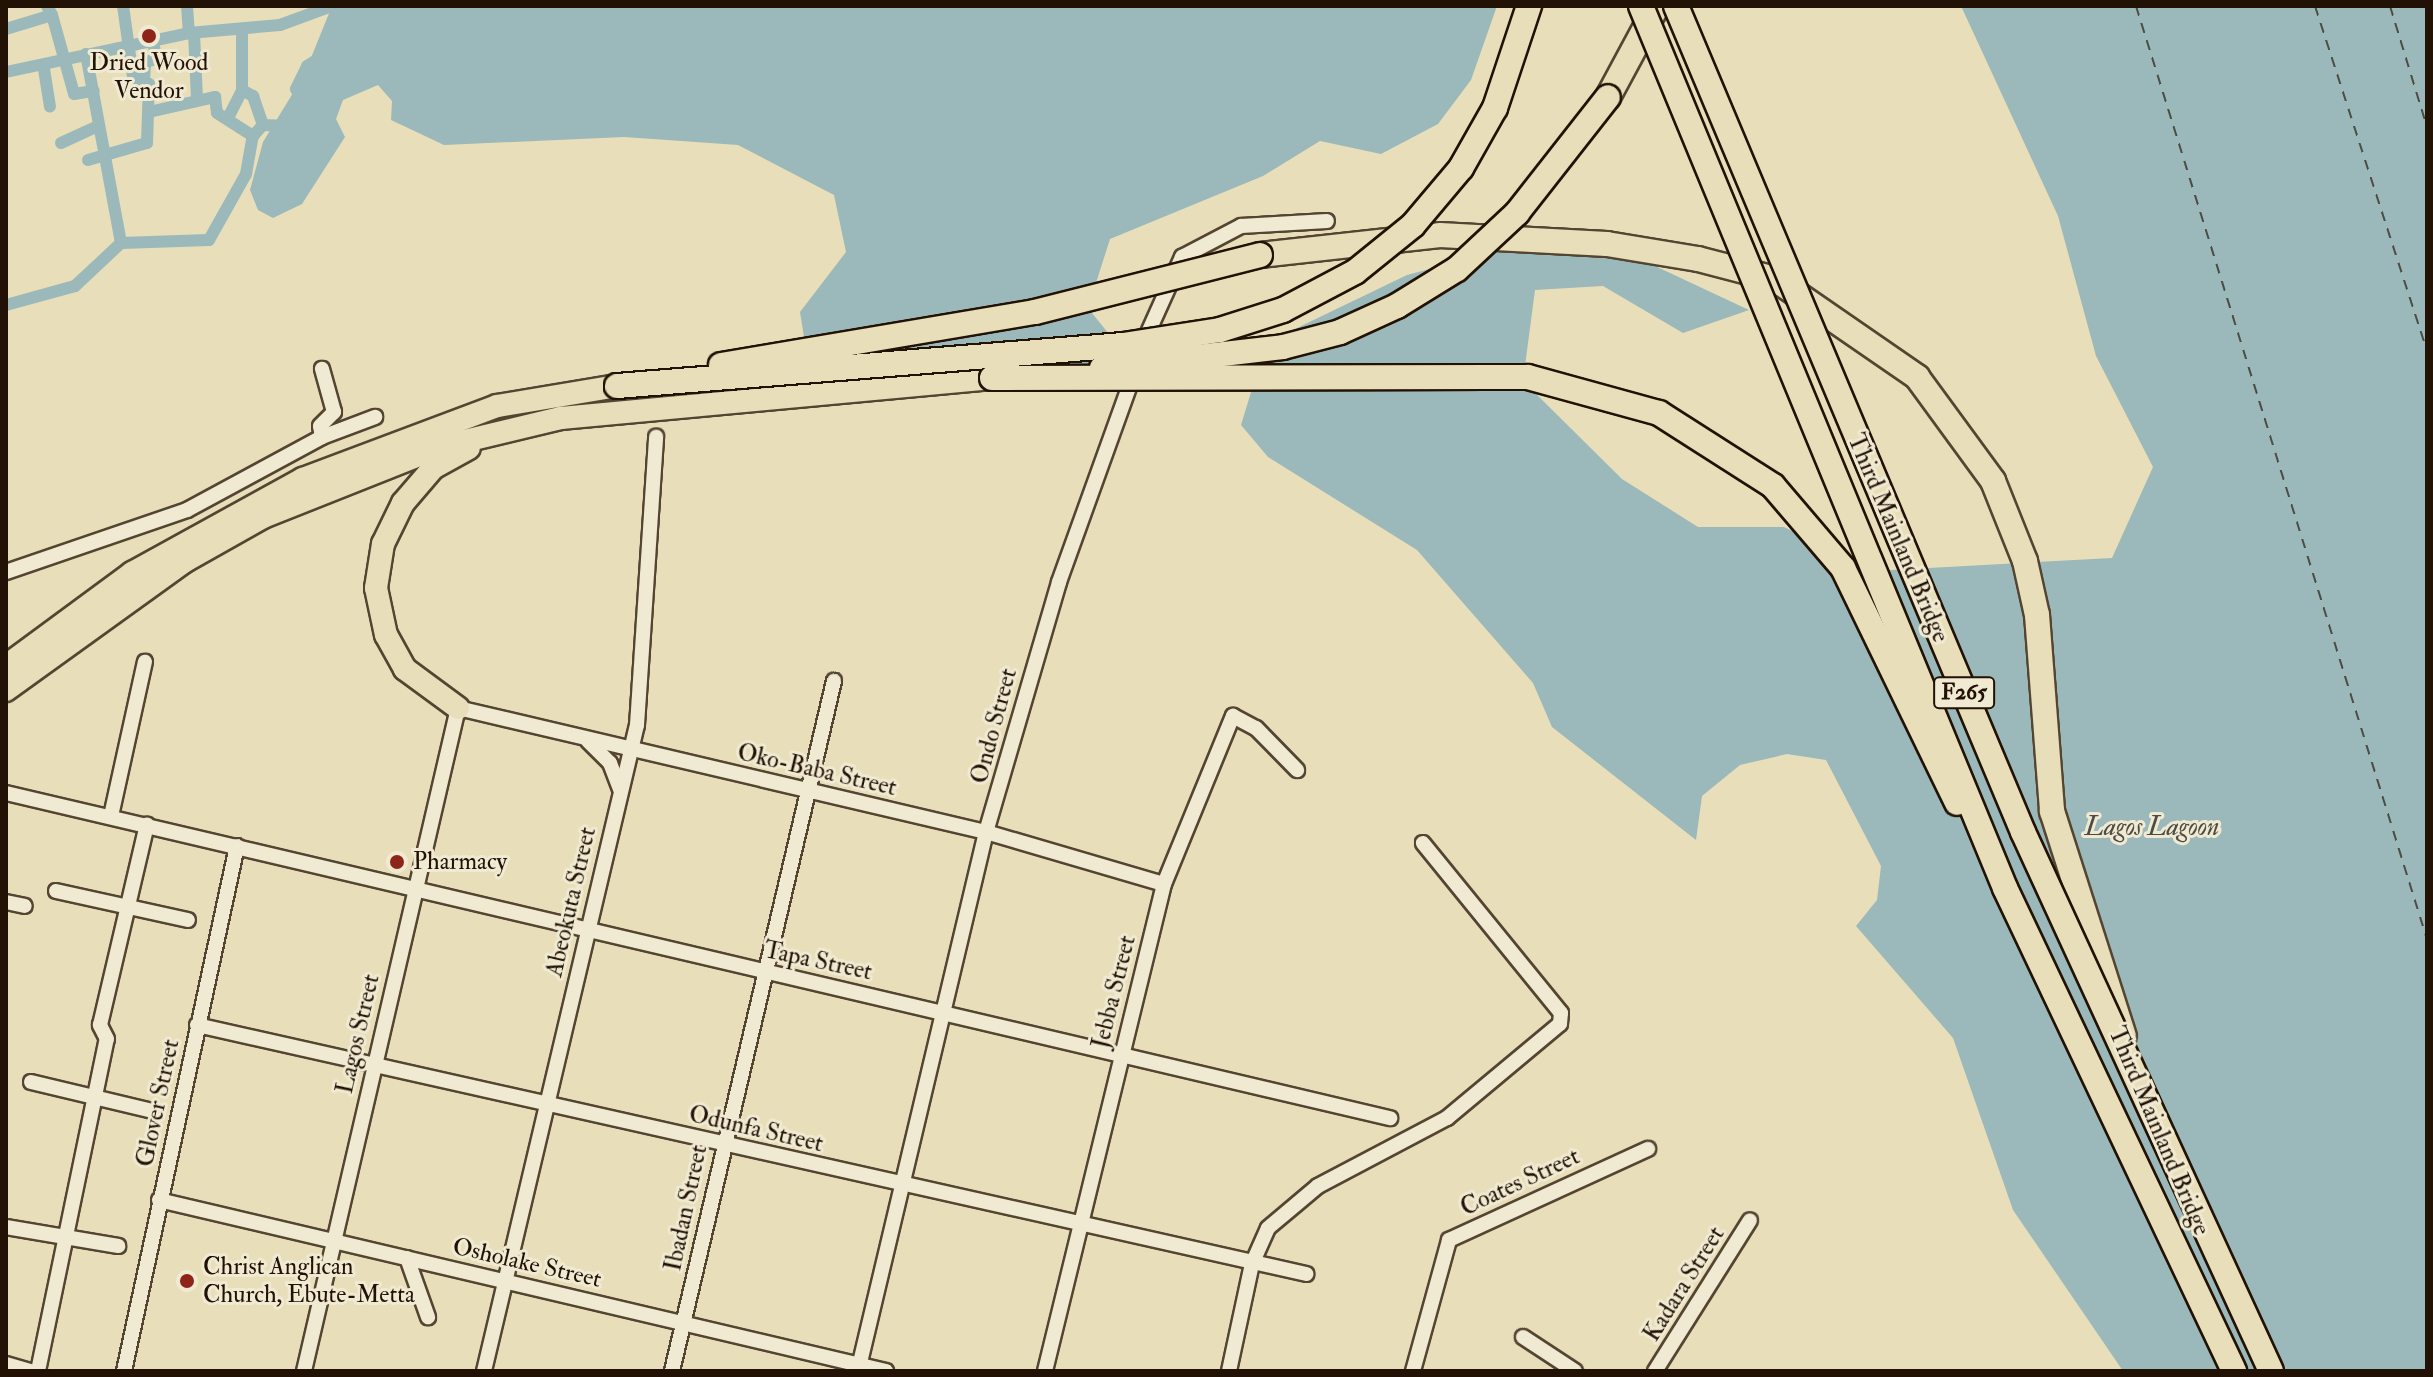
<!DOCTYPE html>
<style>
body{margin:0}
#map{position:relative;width:2433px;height:1377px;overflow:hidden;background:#e8deb9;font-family:"IM FELL Double Pica",serif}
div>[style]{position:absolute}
.water>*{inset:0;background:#9bb9ba}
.canal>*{height:12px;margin:-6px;padding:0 6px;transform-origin:6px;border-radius:6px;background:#9bb9ba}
.ferry>*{height:2px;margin-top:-1px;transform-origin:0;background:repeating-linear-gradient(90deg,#4c4c44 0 10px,transparent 0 18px)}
.roads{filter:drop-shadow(2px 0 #544532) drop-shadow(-2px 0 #544532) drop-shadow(0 2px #544532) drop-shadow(0 -2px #544532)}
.street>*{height:14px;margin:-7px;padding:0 7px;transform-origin:7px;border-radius:7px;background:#f0ead2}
.primary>*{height:22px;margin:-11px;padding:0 11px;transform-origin:11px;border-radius:11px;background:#e8deb9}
.highway>*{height:24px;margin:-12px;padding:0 12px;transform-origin:12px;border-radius:12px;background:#e8deb9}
.bridges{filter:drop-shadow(2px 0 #221205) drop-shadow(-2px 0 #221205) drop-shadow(0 2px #221205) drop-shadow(0 -2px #221205)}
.highway-bridge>*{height:24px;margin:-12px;padding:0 12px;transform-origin:12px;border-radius:12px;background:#e8deb9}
.dots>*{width:22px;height:22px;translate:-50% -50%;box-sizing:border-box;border:4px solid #f0ead2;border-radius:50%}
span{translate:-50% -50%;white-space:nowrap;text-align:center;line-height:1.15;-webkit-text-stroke:6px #f0ead2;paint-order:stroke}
.shield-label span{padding:2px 6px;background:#f0ead2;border:2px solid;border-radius:6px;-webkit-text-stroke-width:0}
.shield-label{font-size:22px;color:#221205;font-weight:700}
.poi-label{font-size:24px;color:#221205}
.left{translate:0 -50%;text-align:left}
.street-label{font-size:24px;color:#221205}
.water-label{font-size:26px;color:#4c4c44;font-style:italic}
.frame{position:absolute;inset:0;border:8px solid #221205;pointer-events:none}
</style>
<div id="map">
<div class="water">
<div style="clip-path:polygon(332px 6px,1497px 6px,1471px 80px,1438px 124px,1381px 154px,1320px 141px,1263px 176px,1110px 239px,1088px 308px,1137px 369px,813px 394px,800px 312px,846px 252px,834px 195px,738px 145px,624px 137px,444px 145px,391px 120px,392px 101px,378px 85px,343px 100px,336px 119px,345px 137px,302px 204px,273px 218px,258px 210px,250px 190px,263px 142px,304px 75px)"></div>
<div style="clip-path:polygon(1961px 6px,2427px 6px,2427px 1371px,2123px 1371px,2013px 1210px,1953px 1038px,1856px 926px,1877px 900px,1881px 866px,1826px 760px,1787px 754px,1740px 765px,1702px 796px,1696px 840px,1552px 727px,1533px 683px,1417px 550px,1268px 457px,1241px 425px,1266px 343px,1407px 275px,1539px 240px,1638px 258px,1749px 310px,1683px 333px,1603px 286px,1535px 290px,1523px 381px,1622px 479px,1698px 527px,1784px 527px,1874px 571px,2112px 558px,2153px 467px,2096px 356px,2058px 216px)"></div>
</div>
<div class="canal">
<div style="left:187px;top:6px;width:27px;rotate:86deg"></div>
<div style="left:52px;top:15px;width:82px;rotate:74.4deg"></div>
<div style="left:74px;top:94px;width:20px;rotate:-9deg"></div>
<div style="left:6px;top:29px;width:48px;rotate:-16.9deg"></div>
<div style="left:52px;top:15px;width:10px;rotate:-119deg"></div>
<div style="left:242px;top:31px;width:59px;rotate:90deg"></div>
<div style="left:242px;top:90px;width:13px;rotate:29deg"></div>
<div style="left:253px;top:96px;width:31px;rotate:71deg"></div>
<div style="left:194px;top:33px;width:66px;rotate:87.4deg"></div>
<div style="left:86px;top:54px;width:192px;rotate:79.5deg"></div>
<div style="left:44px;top:69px;width:38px;rotate:81deg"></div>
<div style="left:6px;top:72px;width:187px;rotate:-12deg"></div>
<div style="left:189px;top:33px;width:91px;rotate:-5deg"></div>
<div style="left:280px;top:25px;width:52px;rotate:-20.2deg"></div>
<div style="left:144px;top:82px;width:20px;rotate:-87deg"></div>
<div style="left:145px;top:62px;width:11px;rotate:-15deg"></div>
<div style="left:156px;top:59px;width:19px;rotate:-99deg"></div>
<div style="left:302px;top:96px;width:9px;rotate:-131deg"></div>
<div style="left:296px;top:89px;width:25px;rotate:-64deg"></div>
<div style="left:307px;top:66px;width:15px;rotate:-32deg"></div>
<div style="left:149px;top:112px;width:68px;rotate:-12.8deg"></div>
<div style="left:215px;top:97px;width:16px;rotate:83deg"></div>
<div style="left:217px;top:113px;width:43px;rotate:32.6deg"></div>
<div style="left:228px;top:118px;width:31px;rotate:-63deg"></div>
<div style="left:61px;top:143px;width:41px;rotate:-24.7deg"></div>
<div style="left:88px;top:160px;width:61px;rotate:-16.1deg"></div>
<div style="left:147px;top:143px;width:59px;rotate:-88.1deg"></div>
<div style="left:149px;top:84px;width:17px;rotate:-156deg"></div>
<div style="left:133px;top:77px;width:72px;rotate:-98deg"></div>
<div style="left:6px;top:305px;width:72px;rotate:-15.4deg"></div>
<div style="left:75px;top:286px;width:63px;rotate:-43.1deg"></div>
<div style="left:121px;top:243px;width:88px;rotate:-2deg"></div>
<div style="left:209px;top:240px;width:76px;rotate:-60.7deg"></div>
<div style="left:246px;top:174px;width:39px;rotate:-80deg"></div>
<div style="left:253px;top:136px;width:15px;rotate:-48deg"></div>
<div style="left:263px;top:125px;width:26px;rotate:2deg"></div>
</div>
<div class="ferry">
<div style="left:2136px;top:6px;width:977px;rotate:72.68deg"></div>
<div style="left:2315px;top:6px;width:363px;rotate:72deg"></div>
<div style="left:2390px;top:6px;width:127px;rotate:73deg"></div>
</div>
<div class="roads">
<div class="street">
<div style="left:1142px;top:346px;width:98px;rotate:-65.8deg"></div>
<div style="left:1182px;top:257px;width:67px;rotate:-27.7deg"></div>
<div style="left:1241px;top:226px;width:86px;rotate:-3.3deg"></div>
<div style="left:322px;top:437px;width:11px;rotate:-100deg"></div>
<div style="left:320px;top:426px;width:20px;rotate:-45deg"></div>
<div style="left:334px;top:412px;width:45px;rotate:-105.6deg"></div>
<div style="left:6px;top:572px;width:191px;rotate:-18.9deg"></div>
<div style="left:187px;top:510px;width:153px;rotate:-28.4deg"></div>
<div style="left:322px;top:437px;width:57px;rotate:-20.7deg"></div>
<div style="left:588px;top:741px;width:31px;rotate:45deg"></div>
<div style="left:610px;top:763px;width:28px;rotate:69deg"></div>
<div style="left:6px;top:793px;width:1422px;rotate:13.22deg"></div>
<div style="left:111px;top:816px;width:158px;rotate:-77.6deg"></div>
<div style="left:56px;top:891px;width:135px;rotate:12.4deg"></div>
<div style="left:6px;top:902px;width:19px;rotate:12deg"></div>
<div style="left:197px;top:1025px;width:1137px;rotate:12.65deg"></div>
<div style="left:31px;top:1082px;width:125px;rotate:13.4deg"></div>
<div style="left:159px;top:1200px;width:747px;rotate:13.24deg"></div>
<div style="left:6px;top:1227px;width:114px;rotate:9.6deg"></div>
<div style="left:407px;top:1258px;width:63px;rotate:70.4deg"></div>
<div style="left:1523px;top:1337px;width:62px;rotate:33.2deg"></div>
<div style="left:6px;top:1364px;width:26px;rotate:16deg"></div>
<div style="left:38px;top:1371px;width:339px;rotate:-78.3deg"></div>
<div style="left:107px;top:1039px;width:16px;rotate:-117deg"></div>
<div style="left:100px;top:1025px;width:206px;rotate:-76.8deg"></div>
<div style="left:124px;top:1371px;width:537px;rotate:-77.85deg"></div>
<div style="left:304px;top:1371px;width:681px;rotate:-76.92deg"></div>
<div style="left:458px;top:708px;width:542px;rotate:13.22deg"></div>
<div style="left:986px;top:832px;width:185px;rotate:16.3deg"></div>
<div style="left:484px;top:1371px;width:664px;rotate:-76.68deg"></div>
<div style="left:637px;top:725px;width:289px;rotate:-86.2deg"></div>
<div style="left:672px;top:1371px;width:709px;rotate:-76.79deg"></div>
<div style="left:858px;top:1371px;width:554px;rotate:-76.64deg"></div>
<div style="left:986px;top:832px;width:260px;rotate:-73.7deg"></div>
<div style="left:1059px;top:582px;width:221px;rotate:-70.2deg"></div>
<div style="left:1045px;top:1371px;width:501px;rotate:-76.27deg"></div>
<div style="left:1164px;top:884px;width:182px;rotate:-67.7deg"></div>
<div style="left:1233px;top:716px;width:26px;rotate:28deg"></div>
<div style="left:1256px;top:728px;width:59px;rotate:45.7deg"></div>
<div style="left:1229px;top:1371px;width:109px;rotate:-77.9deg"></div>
<div style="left:1252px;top:1264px;width:39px;rotate:-66deg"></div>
<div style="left:1268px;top:1228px;width:65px;rotate:-40deg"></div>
<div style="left:1318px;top:1186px;width:146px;rotate:-27.8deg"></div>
<div style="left:1447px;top:1118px;width:147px;rotate:-39.8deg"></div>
<div style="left:1560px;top:1024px;width:11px;rotate:-85deg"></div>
<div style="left:1561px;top:1013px;width:219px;rotate:-129.1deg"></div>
<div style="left:1413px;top:1371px;width:136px;rotate:-74.6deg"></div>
<div style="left:1449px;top:1240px;width:219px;rotate:-24.6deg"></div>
<div style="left:1655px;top:1371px;width:178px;rotate:-57.8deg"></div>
</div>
<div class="primary">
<div style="left:6px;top:666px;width:157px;rotate:-36.4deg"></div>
<div style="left:132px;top:573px;width:195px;rotate:-28.8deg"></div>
<div style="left:303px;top:479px;width:207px;rotate:-20.6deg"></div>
<div style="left:497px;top:406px;width:122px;rotate:-9.5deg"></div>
<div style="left:6px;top:690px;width:221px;rotate:-35.8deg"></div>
<div style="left:185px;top:561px;width:90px;rotate:-29.4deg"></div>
<div style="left:263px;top:517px;width:186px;rotate:-21.7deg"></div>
<div style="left:436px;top:448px;width:129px;rotate:-13.5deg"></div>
<div style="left:561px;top:418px;width:433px;rotate:-5.3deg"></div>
<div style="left:458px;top:708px;width:66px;rotate:-143.7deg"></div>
<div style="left:405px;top:669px;width:39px;rotate:-119deg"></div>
<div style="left:386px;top:635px;width:48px;rotate:-102deg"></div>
<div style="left:376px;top:588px;width:45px;rotate:-81deg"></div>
<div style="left:383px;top:544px;width:46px;rotate:-64deg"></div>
<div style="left:403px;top:503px;width:46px;rotate:-49.4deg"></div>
<div style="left:433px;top:468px;width:41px;rotate:-29.1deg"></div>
</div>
<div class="highway">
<div style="left:1608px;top:97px;width:103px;rotate:-61.7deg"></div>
<div style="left:1260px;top:255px;width:181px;rotate:-6.3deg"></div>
<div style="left:1440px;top:235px;width:167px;rotate:3.1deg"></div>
<div style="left:1607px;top:244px;width:92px;rotate:9.4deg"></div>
<div style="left:1698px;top:259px;width:80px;rotate:14.6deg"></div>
<div style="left:1775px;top:279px;width:173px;rotate:34.6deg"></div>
<div style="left:1917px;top:377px;width:129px;rotate:53.8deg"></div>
<div style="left:1993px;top:481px;width:86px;rotate:68.2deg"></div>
<div style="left:2025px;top:561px;width:55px;rotate:77.5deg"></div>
<div style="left:2037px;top:615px;width:197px;rotate:85.6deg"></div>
<div style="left:2052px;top:811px;width:236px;rotate:72.3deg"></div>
</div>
</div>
<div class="bridges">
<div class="highway-bridge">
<div style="left:1641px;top:6px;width:954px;rotate:67.57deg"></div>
<div style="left:2005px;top:888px;width:535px;rotate:64.63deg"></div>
<div style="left:1676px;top:6px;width:896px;rotate:67.21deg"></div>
<div style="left:2023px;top:832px;width:593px;rotate:65.29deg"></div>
<div style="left:721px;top:365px;width:318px;rotate:-9.6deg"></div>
<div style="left:1035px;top:312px;width:232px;rotate:-14.2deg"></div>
<div style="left:1102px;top:368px;width:182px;rotate:-6.6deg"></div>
<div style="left:1283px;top:347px;width:59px;rotate:-14.7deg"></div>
<div style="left:1340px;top:332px;width:63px;rotate:-24.5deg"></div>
<div style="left:1397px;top:306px;width:70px;rotate:-31.7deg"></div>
<div style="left:1457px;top:269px;width:82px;rotate:-43deg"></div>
<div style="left:1517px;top:213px;width:147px;rotate:-51.9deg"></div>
<div style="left:992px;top:378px;width:536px;rotate:-0.11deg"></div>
<div style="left:1528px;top:377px;width:136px;rotate:15.4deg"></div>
<div style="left:1659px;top:413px;width:135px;rotate:32.6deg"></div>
<div style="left:1773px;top:486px;width:108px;rotate:49.5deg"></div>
<div style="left:1843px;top:568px;width:261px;rotate:64.1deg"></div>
<div style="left:617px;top:386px;width:508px;rotate:-4.63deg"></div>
<div style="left:1123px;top:345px;width:98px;rotate:-8.8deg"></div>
<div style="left:1220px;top:330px;width:66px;rotate:-17.6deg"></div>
<div style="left:1283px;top:310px;width:81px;rotate:-27.8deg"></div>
<div style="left:1355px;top:272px;width:75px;rotate:-39deg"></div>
<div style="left:1413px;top:225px;width:75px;rotate:-49.9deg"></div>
<div style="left:1461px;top:168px;width:69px;rotate:-60.5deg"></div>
<div style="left:1495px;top:108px;width:108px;rotate:-71.6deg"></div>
</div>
</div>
<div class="dots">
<div style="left:149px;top:36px;background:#8f2418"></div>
<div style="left:397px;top:862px;background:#8f2418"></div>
<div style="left:187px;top:1281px;background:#8f2418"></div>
</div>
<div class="shield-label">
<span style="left:1964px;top:693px">F265</span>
</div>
<div class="poi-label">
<span style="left:149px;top:77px">Dried Wood<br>Vendor</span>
<span class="left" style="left:413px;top:862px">Pharmacy</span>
<span class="left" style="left:203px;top:1281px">Christ Anglican<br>Church, Ebute-Metta</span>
</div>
<div class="street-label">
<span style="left:1898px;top:538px;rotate:67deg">Third Mainland Bridge</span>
<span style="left:994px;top:726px;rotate:-75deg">Ondo Street</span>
<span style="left:817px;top:770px;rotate:13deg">Oko-Baba Street</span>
<span style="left:571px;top:902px;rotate:-77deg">Abeokuta Street</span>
<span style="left:818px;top:961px;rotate:12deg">Tapa Street</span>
<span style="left:1114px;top:992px;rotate:-76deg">Jebba Street</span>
<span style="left:358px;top:1034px;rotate:-77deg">Lagos Street</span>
<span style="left:158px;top:1103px;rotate:-78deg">Glover Street</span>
<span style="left:756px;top:1129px;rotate:13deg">Odunfa Street</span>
<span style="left:2159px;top:1131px;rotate:67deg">Third Mainland Bridge</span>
<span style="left:1520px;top:1182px;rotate:-25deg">Coates Street</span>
<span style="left:686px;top:1208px;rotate:-78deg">Ibadan Street</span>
<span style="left:527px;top:1263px;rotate:13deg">Osholake Street</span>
<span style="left:1684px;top:1284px;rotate:-58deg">Kadara Street</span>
</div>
<div class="water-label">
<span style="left:2152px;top:828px">Lagos Lagoon</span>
</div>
<div class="frame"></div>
</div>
